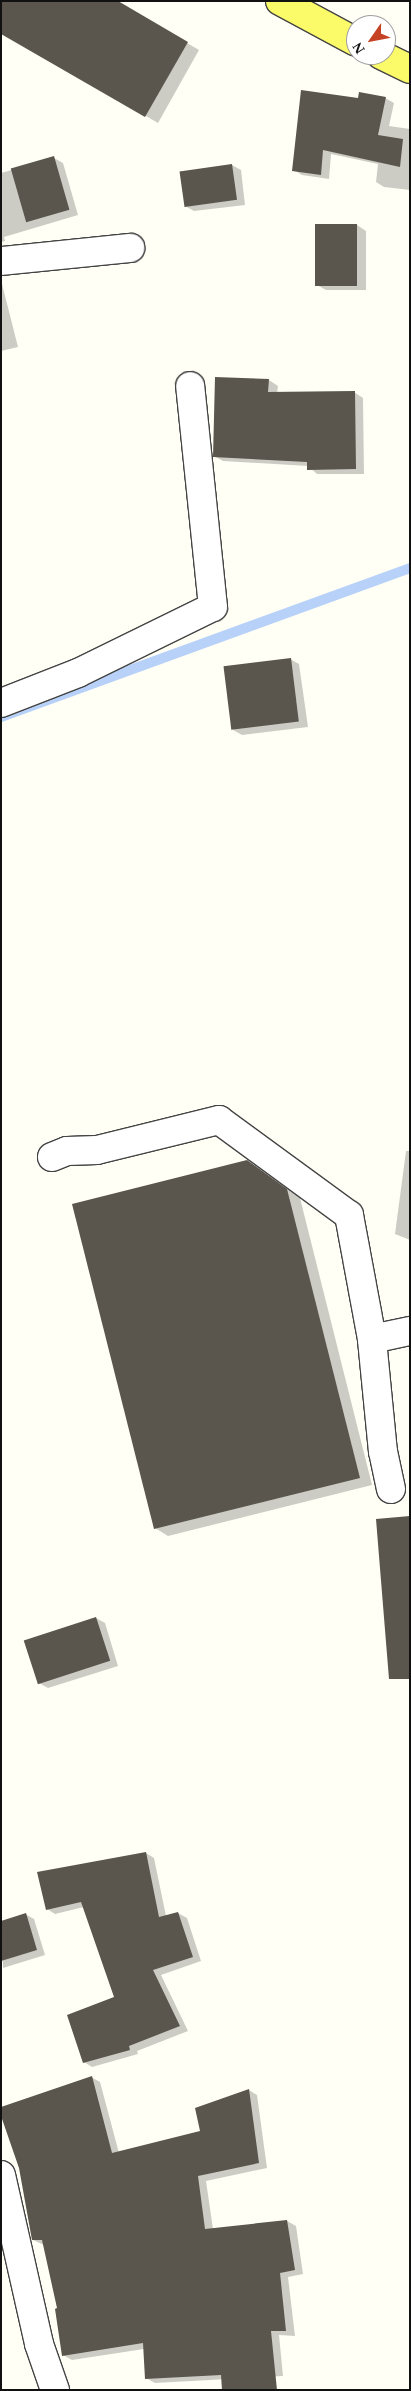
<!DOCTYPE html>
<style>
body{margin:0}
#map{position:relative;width:411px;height:2391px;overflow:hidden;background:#fffff5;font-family:"Times New Roman",serif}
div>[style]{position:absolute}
.shadow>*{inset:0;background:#0003}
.stream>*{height:10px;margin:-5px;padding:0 5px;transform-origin:5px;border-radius:5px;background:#b8d1f8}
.building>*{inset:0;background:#5a554d;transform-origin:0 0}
.roads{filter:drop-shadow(1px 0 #444) drop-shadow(-1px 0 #444) drop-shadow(0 1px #444) drop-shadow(0 -1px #444)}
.minor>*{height:28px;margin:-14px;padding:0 14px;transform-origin:14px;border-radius:14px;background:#fff}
.major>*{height:28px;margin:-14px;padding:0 14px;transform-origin:14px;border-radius:14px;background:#fbfa69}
span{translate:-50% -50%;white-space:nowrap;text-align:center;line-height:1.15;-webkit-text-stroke:5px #fff;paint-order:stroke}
.frame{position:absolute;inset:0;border:2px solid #111;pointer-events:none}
.north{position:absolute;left:346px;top:15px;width:50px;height:50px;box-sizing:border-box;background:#fff;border:1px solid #a0a0a0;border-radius:50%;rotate:237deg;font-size:14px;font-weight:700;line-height:20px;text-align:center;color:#111}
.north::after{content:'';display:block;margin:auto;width:18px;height:22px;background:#c64224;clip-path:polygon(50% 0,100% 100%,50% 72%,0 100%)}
</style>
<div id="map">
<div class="shadow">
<div style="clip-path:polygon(115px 1px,199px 50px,158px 123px,1px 32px)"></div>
<div style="clip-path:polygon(385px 98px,394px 103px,389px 126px,410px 129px,410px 190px,384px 187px,376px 182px,378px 164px,331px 154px,329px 179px,302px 175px,294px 170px,359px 99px)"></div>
<div style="clip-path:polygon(54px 158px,63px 163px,78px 215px,4px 237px,5px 241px,1px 242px,1px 173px)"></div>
<div style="clip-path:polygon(232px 165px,241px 170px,245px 205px,194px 211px,185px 206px)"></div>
<div style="clip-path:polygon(316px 225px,357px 225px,366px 231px,366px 290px,326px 290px,317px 285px)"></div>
<div style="clip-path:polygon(1px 280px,18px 347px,1px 351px)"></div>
<div style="clip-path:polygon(269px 380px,278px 386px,277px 393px,354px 392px,363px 398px,364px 474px,317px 474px,308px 466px,223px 461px,214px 456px)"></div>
<div style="clip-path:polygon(290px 659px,299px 664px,308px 727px,242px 735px,233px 730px)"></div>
<div style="clip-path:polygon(406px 1151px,410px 1151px,410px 1240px,395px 1234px)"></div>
<div style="clip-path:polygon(247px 1161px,300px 1198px,372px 1485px,168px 1536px,155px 1528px)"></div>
<div style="clip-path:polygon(96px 1618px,105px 1623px,118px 1666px,48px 1688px,39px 1683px)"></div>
<div style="clip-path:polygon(146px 1853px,154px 1858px,166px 1916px,178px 1913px,187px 1918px,201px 1961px,161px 1975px,188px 2031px,137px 2051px,138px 2054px,92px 2067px,84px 2062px,116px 1997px,84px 1907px,55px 1914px,47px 1909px)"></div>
<div style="clip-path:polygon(25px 1914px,34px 1919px,45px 1955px,3px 1968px,1px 1922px)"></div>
<div style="clip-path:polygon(91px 2077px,100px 2082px,119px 2153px,201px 2132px,249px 2090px,257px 2095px,267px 2168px,206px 2181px,213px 2229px,287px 2221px,296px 2226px,303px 2274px,288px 2277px,295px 2336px,279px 2335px,283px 2376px,155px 2383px,146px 2378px,144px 2349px,72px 2360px,63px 2355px,59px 2309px,44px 2245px,33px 2240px)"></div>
</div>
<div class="stream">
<div style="left:1px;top:717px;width:435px;rotate:-20deg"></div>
</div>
<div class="building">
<div style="clip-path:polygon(1px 1px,118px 1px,188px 42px,145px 117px,1px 34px)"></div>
<div style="clip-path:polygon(301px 90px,358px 98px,359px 92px,386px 97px,378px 135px,403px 139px,400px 167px,323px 150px,321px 175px,292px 171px)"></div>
<div style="left:54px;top:156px;width:56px;height:45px;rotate:74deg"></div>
<div style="left:232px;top:164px;width:36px;height:53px;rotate:82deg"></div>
<div style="left:315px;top:224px;width:42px;height:62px"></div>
<div style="clip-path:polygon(215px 377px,269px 379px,268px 392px,355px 391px,356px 469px,307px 470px,307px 462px,213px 457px)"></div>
<div style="left:291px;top:658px;width:64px;height:68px;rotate:83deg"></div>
<div style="clip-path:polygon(247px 1160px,287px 1189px,360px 1478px,154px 1529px,72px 1204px)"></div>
<div style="clip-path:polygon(410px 1516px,410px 1679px,389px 1679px,376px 1519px)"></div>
<div style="left:96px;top:1617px;width:46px;height:76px;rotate:72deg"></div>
<div style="clip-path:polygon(146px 1852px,159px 1917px,178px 1912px,193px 1957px,153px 1970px,180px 2026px,129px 2046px,130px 2050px,83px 2063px,67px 2015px,114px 1997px,81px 1902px,46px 1910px,37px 1872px)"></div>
<div style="clip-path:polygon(26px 1913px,37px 1950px,1px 1961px,1px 1921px)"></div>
<div style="clip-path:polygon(92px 2076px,112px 2153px,200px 2131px,195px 2108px,249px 2089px,259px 2163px,198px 2176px,205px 2229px,287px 2220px,295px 2270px,280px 2273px,286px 2331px,271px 2331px,277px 2390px,222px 2390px,221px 2375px,145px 2379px,143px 2343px,62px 2356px,55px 2309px,57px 2308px,42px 2240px,32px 2240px,19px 2168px,1px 2116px,1px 2107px)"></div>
</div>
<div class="roads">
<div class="minor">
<div style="left:1px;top:261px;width:130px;rotate:-5.8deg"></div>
<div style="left:1px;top:703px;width:83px;rotate:-21.3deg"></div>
<div style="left:78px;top:673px;width:150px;rotate:-26.1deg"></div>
<div style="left:213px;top:607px;width:222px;rotate:-95.9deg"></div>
<div style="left:52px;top:1157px;width:16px;rotate:-22deg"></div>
<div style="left:67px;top:1151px;width:30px;rotate:-2deg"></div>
<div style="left:97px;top:1150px;width:126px;rotate:-13.8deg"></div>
<div style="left:219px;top:1120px;width:161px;rotate:36.2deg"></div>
<div style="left:349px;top:1215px;width:126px;rotate:79.5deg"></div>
<div style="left:391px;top:1489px;width:38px;rotate:-102deg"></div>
<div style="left:383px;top:1452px;width:114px;rotate:-95.6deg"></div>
<div style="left:372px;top:1339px;width:39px;rotate:-12deg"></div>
<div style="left:1px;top:2175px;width:173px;rotate:77.3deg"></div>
<div style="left:39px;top:2344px;width:49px;rotate:70.8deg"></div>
</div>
<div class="major">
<div style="left:280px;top:1px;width:86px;rotate:28.3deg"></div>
<div style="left:381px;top:55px;width:32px;rotate:26deg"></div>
</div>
</div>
<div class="frame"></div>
<div class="north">N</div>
</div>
